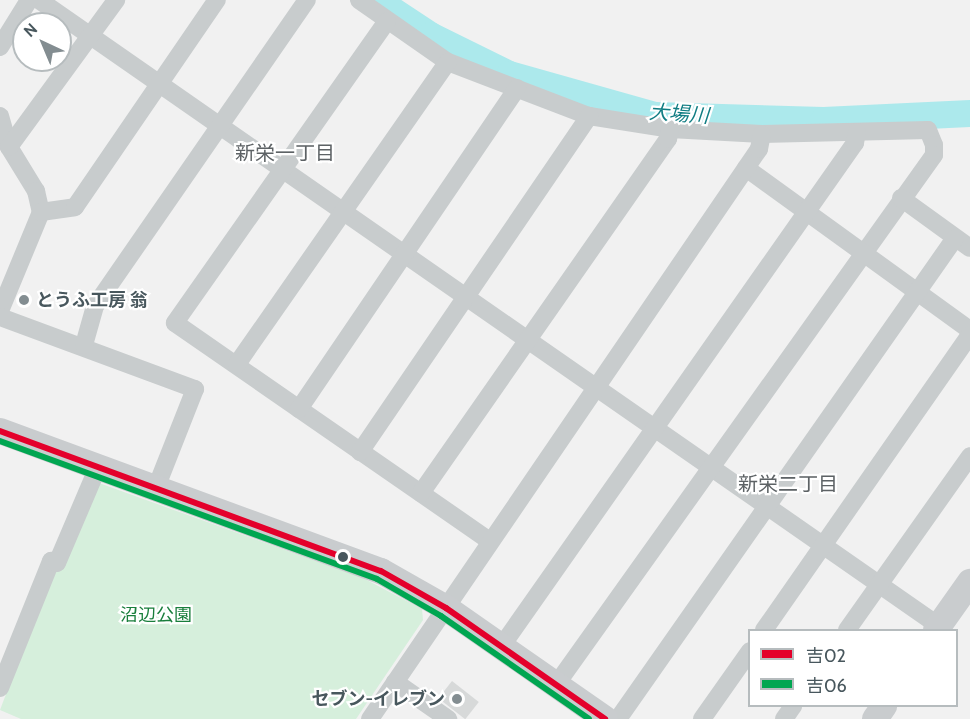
<!DOCTYPE html>
<html>
<head>
<meta charset="utf-8">
<style>
	body { margin:0 }
	#map { position:relative; width:970px; height:719px; overflow:hidden; background:#f1f1f1; font-family:Cabin,"Noto Sans JP",sans-serif }
	div>[style] { position:absolute }
	[style*='--x'] { left:calc(var(--x)*1px); top:calc(var(--y)*1px); width:calc(var(--w)*1px); rotate:calc(var(--a)*1deg) }
	.green>* { inset:0; background:#d6efdc }
	.river>* { height:27px; margin:-13.5px; padding:0 13.5px; transform-origin:13.5px; border-radius:13.5px; background:#ace9ec }
	.building>* { inset:0; background:#d7d9d9; transform-origin:0 0 }
	.street>* { height:18px; margin:-9px; padding:0 9px; transform-origin:9px; border-radius:9px; background:#c8cccd }
	.secondary>* { height:26px; margin:-13px; padding:0 13px; transform-origin:13px; border-radius:13px; background:#c9ccce }
	.bus-1>* { height:6px; margin:-3px; padding:0 3px; transform-origin:3px; border-radius:3px; background:#e4002b }
	.bus-2>* { height:6px; margin:-3px; padding:0 3px; transform-origin:3px; border-radius:3px; background:#00a651 }
	.dots>* { width:16px; height:16px; translate:-50% -50%; box-sizing:border-box; border:3px solid #fff; border-radius:50% }
	span { translate:-50% -50%; white-space:nowrap; text-align:center; line-height:1.15; -webkit-text-stroke:4.5px #fff; paint-order:stroke }
	.poi-label { font-size:18px; color:#48575d; font-weight:700 }
	.left { translate:0 -50%; text-align:left }
	.right { translate:-100% -50%; text-align:right }
	.park-label { font-size:18px; color:#197e3c }
	.water-label { font-size:20px; color:#107d83; font-style:italic }
	.neighbourhood-label { font-size:20px; color:#5d6265 }
	.legend { position:absolute; left:748px; top:629px; width:210px; height:78px; box-sizing:border-box; background:#fff; border:2px solid #b6bcbe; margin:0; padding:8px 10px; list-style:none; font-size:18px; color:#48575d }
	.legend li { display:flex; align-items:center; gap:12px; height:30px }
	.legend b { width:30px; border:2px solid #b6bcbe }
	.north { position:absolute; left:12px; top:12px; width:60px; height:60px; box-sizing:border-box; background:#fff; border:2px solid #b6bcbe; border-radius:50%; rotate:316deg; font-size:16px; font-weight:700; line-height:24px; text-align:center; color:#48575d }
	.north::after { content:''; display:block; margin:auto; width:21px; height:27px; background:#838d91; clip-path:polygon(50% 0,100% 100%,50% 72%,0 100%) }
</style>
</head>
<body>
<div id="map">
	<div class="green">
		<i style="clip-path:polygon(99px 483px,363px 578px,422px 609px,423px 620px,356px 719px,21px 719px,0 710px,54px 567px)"></i>
	</div>
	<div class="river">
		<i style="--x:377;--y:0;--w:64;--a:33.4"></i>
		<i style="--x:430;--y:35;--w:88;--a:26.3"></i>
		<i style="--x:509;--y:74;--w:151;--a:15.8"></i>
		<i style="--x:654;--y:115;--w:169;--a:1.7"></i>
		<i style="--x:823;--y:120;--w:147;--a:-2.7"></i>
	</div>
	<div class="building">
		<i style="left:452px;top:681px;width:34px;height:22px;rotate:38deg"></i>
	</div>
	<div class="street">
		<i style="--x:39;--y:0;--w:1096;--a:34.82"></i>
		<i style="--x:359;--y:0;--w:108;--a:34.9"></i>
		<i style="--x:448;--y:62;--w:151;--a:21"></i>
		<i style="--x:589;--y:116;--w:82;--a:9.1"></i>
		<i style="--x:670;--y:129;--w:92;--a:3.1"></i>
		<i style="--x:762;--y:134;--w:166;--a:-1.4"></i>
		<i style="--x:928;--y:130;--w:16;--a:68"></i>
		<i style="--x:934;--y:145;--w:10;--a:90"></i>
		<i style="--x:934;--y:155;--w:651;--a:125.5"></i>
		<i style="--x:387;--y:21;--w:369;--a:125.1"></i>
		<i style="--x:175;--y:323;--w:383;--a:34.7"></i>
		<i style="--x:0;--y:47;--w:55;--a:-58.3"></i>
		<i style="--x:0;--y:116;--w:32;--a:74"></i>
		<i style="--x:9;--y:147;--w:52;--a:58.5"></i>
		<i style="--x:36;--y:191;--w:22;--a:77"></i>
		<i style="--x:41;--y:212;--w:107;--a:112.5"></i>
		<i style="--x:9;--y:147;--w:182;--a:-53.9"></i>
		<i style="--x:746;--y:168;--w:276;--a:35.9"></i>
		<i style="--x:901;--y:198;--w:85;--a:35.9"></i>
		<i style="--x:41;--y:212;--w:34;--a:-8"></i>
		<i style="--x:75;--y:207;--w:251;--a:-55.6"></i>
		<i style="--x:0;--y:317;--w:208;--a:20.3"></i>
		<i style="--x:195;--y:389;--w:106;--a:111.5"></i>
		<i style="--x:84;--y:345;--w:41;--a:-74.2"></i>
		<i style="--x:95;--y:306;--w:372;--a:-55.3"></i>
		<i style="--x:237;--y:364;--w:368;--a:-55.1"></i>
		<i style="--x:299;--y:409;--w:388;--a:-55.8"></i>
		<i style="--x:360;--y:452;--w:407;--a:-55.7"></i>
		<i style="--x:421;--y:493;--w:432;--a:-55.1"></i>
		<i style="--x:668;--y:139;--w:10;--a:-79"></i>
		<i style="--x:764;--y:630;--w:360;--a:-55.1"></i>
		<i style="--x:847;--y:630;--w:213;--a:-54.7"></i>
		<i style="--x:501;--y:647;--w:616;--a:-54.92"></i>
		<i style="--x:855;--y:143;--w:11;--a:-80"></i>
		<i style="--x:395;--y:682;--w:65;--a:34.9"></i>
		<i style="--x:0;--y:688;--w:137;--a:-68.1"></i>
		<i style="--x:51;--y:561;--w:6;--a:18"></i>
		<i style="--x:57;--y:563;--w:104;--a:-66.9"></i>
		<i style="--x:370;--y:719;--w:690;--a:-55.69"></i>
		<i style="--x:759;--y:149;--w:15;--a:-79"></i>
		<i style="--x:618;--y:719;--w:587;--a:-54.98"></i>
		<i style="--x:702;--y:719;--w:83;--a:-54.8"></i>
		<i style="--x:784;--y:719;--w:16;--a:-55"></i>
	</div>
	<div class="secondary">
		<i style="--x:0;--y:431;--w:406;--a:20.2"></i>
		<i style="--x:381;--y:571;--w:75;--a:29.6"></i>
		<i style="--x:446;--y:608;--w:194;--a:34.9"></i>
		<i style="--x:936;--y:630;--w:59;--a:-54.7"></i>
		<i style="--x:875;--y:719;--w:16;--a:-55"></i>
	</div>
	<div class="bus-1">
		<i style="--x:0;--y:431;--w:406;--a:20.2"></i>
		<i style="--x:381;--y:571;--w:75;--a:29.6"></i>
		<i style="--x:446;--y:608;--w:194;--a:34.9"></i>
	</div>
	<div class="bus-2">
		<i style="--x:0;--y:441;--w:401;--a:20.1"></i>
		<i style="--x:377;--y:579;--w:74;--a:30"></i>
		<i style="--x:441;--y:616;--w:180;--a:34.8"></i>
	</div>
	<div class="dots">
		<i style="left:24px;top:300px;background:#838d91"></i>
		<i style="left:343px;top:557px;background:#48575d"></i>
		<i style="left:457px;top:699px;background:#838d91"></i>
	</div>
	<div class="poi-label">
		<span class="left" style="left:36px;top:300px">とうふ工房 翁</span>
		<span class="right" style="left:445px;top:699px">セブン-イレブン</span>
	</div>
	<div class="park-label">
		<span style="left:156px;top:615px">沼辺公園</span>
	</div>
	<div class="water-label">
		<span style="left:679px;top:114px;rotate:4deg">大場川</span>
	</div>
	<div class="neighbourhood-label">
		<span style="left:285px;top:153px">新栄一丁目</span>
		<span style="left:788px;top:484px">新栄二丁目</span>
	</div>
	<ul class="legend">
	<li><b style="height:8px;background:#e4002b"></b>吉02</li>
	<li><b style="height:8px;background:#00a651"></b>吉06</li>
	</ul>
	<div class="north">N</div>
</div>
</body>
</html>
